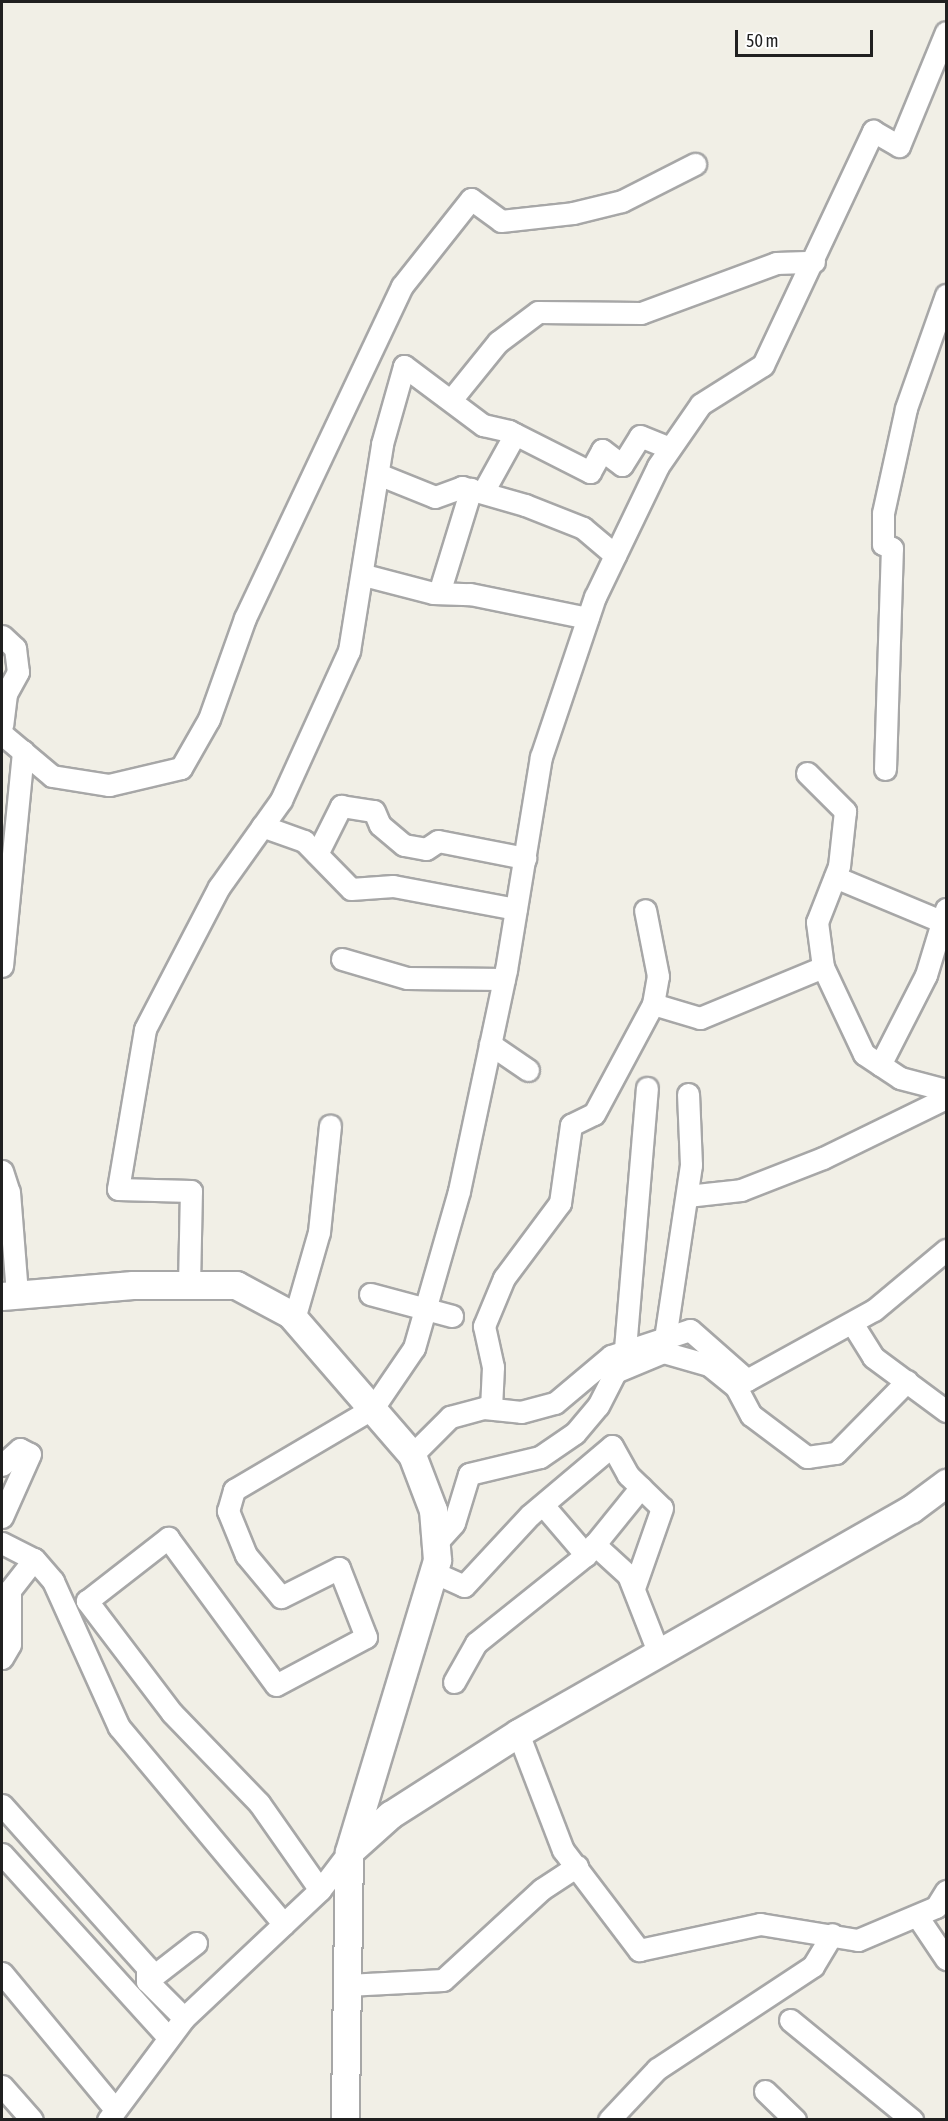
<!DOCTYPE html>
<html>
<head>
<meta charset="utf-8">
<style>
	body { margin:0 }
	#map { position:relative; width:948px; height:2121px; overflow:hidden; background:#f1efe6; font-family:"Asap Condensed",sans-serif }
	div>[style] { position:absolute }
	[style*='--x'] { left:calc(var(--x)*1px); top:calc(var(--y)*1px); width:calc(var(--w)*1px); rotate:calc(var(--a)*1deg) }
	.roads { filter:drop-shadow(2px 0 #a7a7a7) drop-shadow(-2px 0 #a7a7a7) drop-shadow(0 2px #a7a7a7) drop-shadow(0 -2px #a7a7a7) }
	.minor>* { height:21px; margin:-10.5px; padding:0 10.5px; transform-origin:10.5px; border-radius:10.5px; background:#fff }
	.tertiary>* { height:27px; margin:-13.5px; padding:0 13.5px; transform-origin:13.5px; border-radius:13.5px; background:#fff }
	span { translate:-50% -50%; white-space:nowrap; text-align:center; line-height:1.15; -webkit-text-stroke:6px #fff; paint-order:stroke }
	.frame { position:absolute; inset:0; border:3px solid #202020; pointer-events:none }
	.scale { position:absolute; left:735px; top:30px; width:138px; height:27px; box-sizing:border-box; border:3px solid #202020; border-top:0; padding-left:8px; font-size:18px; line-height:21px; white-space:nowrap; color:#202020; -webkit-text-stroke:4px #fff; paint-order:stroke }
</style>
</head>
<body>
<div id="map">
	<div class="roads">
		<div class="minor">
			<i style="--x:451;--y:400;--w:75;--a:-51"></i>
			<i style="--x:498;--y:342;--w:50;--a:-36.9"></i>
			<i style="--x:538;--y:312;--w:103;--a:0.6"></i>
			<i style="--x:641;--y:313;--w:144;--a:-20.3"></i>
			<i style="--x:776;--y:263;--w:38;--a:-2"></i>
			<i style="--x:378;--y:474;--w:61;--a:22"></i>
			<i style="--x:435;--y:497;--w:29;--a:-20"></i>
			<i style="--x:462;--y:487;--w:66;--a:15.9"></i>
			<i style="--x:525;--y:505;--w:62;--a:21.6"></i>
			<i style="--x:583;--y:528;--w:42;--a:40.2"></i>
			<i style="--x:483;--y:492;--w:66;--a:-61.1"></i>
			<i style="--x:364;--y:575;--w:71;--a:14.6"></i>
			<i style="--x:433;--y:593;--w:37;--a:2"></i>
			<i style="--x:470;--y:594;--w:120;--a:11.5"></i>
			<i style="--x:439;--y:593;--w:109;--a:-72.9"></i>
			<i style="--x:2;--y:636;--w:18;--a:43"></i>
			<i style="--x:15;--y:648;--w:24;--a:83"></i>
			<i style="--x:18;--y:672;--w:25;--a:119"></i>
			<i style="--x:6;--y:694;--w:31;--a:97"></i>
			<i style="--x:2;--y:734;--w:65;--a:40"></i>
			<i style="--x:52;--y:776;--w:58;--a:9"></i>
			<i style="--x:109;--y:785;--w:74;--a:-13.3"></i>
			<i style="--x:181;--y:768;--w:56;--a:-60.3"></i>
			<i style="--x:209;--y:719;--w:107;--a:-70.4"></i>
			<i style="--x:245;--y:618;--w:367;--a:-64.7"></i>
			<i style="--x:402;--y:286;--w:111;--a:-51.6"></i>
			<i style="--x:471;--y:199;--w:37;--a:36"></i>
			<i style="--x:501;--y:221;--w:72;--a:-6.3"></i>
			<i style="--x:573;--y:213;--w:50;--a:-13.8"></i>
			<i style="--x:622;--y:201;--w:82;--a:-26.9"></i>
			<i style="--x:885;--y:769;--w:221;--a:-88.2"></i>
			<i style="--x:892;--y:548;--w:10;--a:-156"></i>
			<i style="--x:883;--y:544;--w:31;--a:-90"></i>
			<i style="--x:883;--y:513;--w:107;--a:-77.6"></i>
			<i style="--x:906;--y:408;--w:120;--a:-70.5"></i>
			<i style="--x:807;--y:773;--w:54;--a:45"></i>
			<i style="--x:845;--y:811;--w:55;--a:96.2"></i>
			<i style="--x:839;--y:866;--w:60;--a:111.4"></i>
			<i style="--x:817;--y:922;--w:45;--a:82.4"></i>
			<i style="--x:823;--y:967;--w:96;--a:64.8"></i>
			<i style="--x:864;--y:1054;--w:43;--a:33.7"></i>
			<i style="--x:900;--y:1078;--w:48;--a:14.6"></i>
			<i style="--x:262;--y:826;--w:45;--a:19.7"></i>
			<i style="--x:304;--y:841;--w:67;--a:45.6"></i>
			<i style="--x:351;--y:889;--w:42;--a:-4.1"></i>
			<i style="--x:393;--y:886;--w:125;--a:10.6"></i>
			<i style="--x:317;--y:854;--w:54;--a:-63.4"></i>
			<i style="--x:341;--y:806;--w:33;--a:9"></i>
			<i style="--x:374;--y:811;--w:15;--a:67"></i>
			<i style="--x:380;--y:825;--w:31;--a:40"></i>
			<i style="--x:404;--y:845;--w:22;--a:10"></i>
			<i style="--x:426;--y:849;--w:14;--a:-34"></i>
			<i style="--x:438;--y:841;--w:89;--a:11.1"></i>
			<i style="--x:835;--y:877;--w:117;--a:22.6"></i>
			<i style="--x:342;--y:959;--w:68;--a:16.3"></i>
			<i style="--x:407;--y:978;--w:97;--a:0.6"></i>
			<i style="--x:2;--y:966;--w:216;--a:-84.4"></i>
			<i style="--x:653;--y:1004;--w:49;--a:16.6"></i>
			<i style="--x:700;--y:1018;--w:133;--a:-22.5"></i>
			<i style="--x:490;--y:1044;--w:46;--a:34.4"></i>
			<i style="--x:880;--y:1065;--w:101;--a:-62.9"></i>
			<i style="--x:926;--y:975;--w:69;--a:-73.1"></i>
			<i style="--x:2;--y:1171;--w:22;--a:72"></i>
			<i style="--x:9;--y:1192;--w:102;--a:85.5"></i>
			<i style="--x:687;--y:1196;--w:54;--a:-6.3"></i>
			<i style="--x:741;--y:1190;--w:88;--a:-21.3"></i>
			<i style="--x:823;--y:1158;--w:137;--a:-26"></i>
			<i style="--x:189;--y:1285;--w:94;--a:-88.8"></i>
			<i style="--x:191;--y:1191;--w:73;--a:-178.4"></i>
			<i style="--x:118;--y:1189;--w:162;--a:-80.4"></i>
			<i style="--x:145;--y:1029;--w:160;--a:-62.5"></i>
			<i style="--x:219;--y:887;--w:107;--a:-54.5"></i>
			<i style="--x:281;--y:800;--w:164;--a:-65.5"></i>
			<i style="--x:349;--y:651;--w:210;--a:-80.9"></i>
			<i style="--x:382;--y:444;--w:81;--a:-74.2"></i>
			<i style="--x:404;--y:366;--w:99;--a:36.8"></i>
			<i style="--x:483;--y:425;--w:27;--a:13"></i>
			<i style="--x:509;--y:431;--w:91;--a:26.8"></i>
			<i style="--x:590;--y:472;--w:25;--a:-61"></i>
			<i style="--x:602;--y:450;--w:25;--a:37"></i>
			<i style="--x:622;--y:465;--w:34;--a:-58"></i>
			<i style="--x:640;--y:436;--w:32;--a:22"></i>
			<i style="--x:370;--y:1294;--w:85;--a:15"></i>
			<i style="--x:294;--y:1319;--w:91;--a:-74"></i>
			<i style="--x:319;--y:1232;--w:107;--a:-84.1"></i>
			<i style="--x:852;--y:1323;--w:40;--a:58"></i>
			<i style="--x:873;--y:1357;--w:91;--a:36.5"></i>
			<i style="--x:625;--y:1349;--w:262;--a:-85.2"></i>
			<i style="--x:663;--y:1352;--w:48;--a:15.8"></i>
			<i style="--x:709;--y:1365;--w:35;--a:39"></i>
			<i style="--x:736;--y:1387;--w:32;--a:62"></i>
			<i style="--x:751;--y:1415;--w:70;--a:36.9"></i>
			<i style="--x:807;--y:1457;--w:29;--a:-8"></i>
			<i style="--x:836;--y:1453;--w:101;--a:-45.4"></i>
			<i style="--x:491;--y:1408;--w:41;--a:-87.2"></i>
			<i style="--x:493;--y:1367;--w:42;--a:-102.4"></i>
			<i style="--x:484;--y:1326;--w:52;--a:-67.4"></i>
			<i style="--x:504;--y:1278;--w:94;--a:-53.3"></i>
			<i style="--x:560;--y:1203;--w:79;--a:-82"></i>
			<i style="--x:571;--y:1125;--w:25;--a:-26"></i>
			<i style="--x:594;--y:1114;--w:125;--a:-61.8"></i>
			<i style="--x:653;--y:1004;--w:28;--a:-80"></i>
			<i style="--x:658;--y:976;--w:67;--a:-101.1"></i>
			<i style="--x:412;--y:1455;--w:54;--a:-45"></i>
			<i style="--x:450;--y:1417;--w:35;--a:-15"></i>
			<i style="--x:484;--y:1408;--w:37;--a:6"></i>
			<i style="--x:521;--y:1412;--w:35;--a:-15"></i>
			<i style="--x:555;--y:1403;--w:73;--a:-40"></i>
			<i style="--x:611;--y:1356;--w:83;--a:-18.2"></i>
			<i style="--x:690;--y:1330;--w:76;--a:41.3"></i>
			<i style="--x:747;--y:1380;--w:145;--a:-28.9"></i>
			<i style="--x:874;--y:1310;--w:94;--a:-39.8"></i>
			<i style="--x:2;--y:1465;--w:24;--a:-42"></i>
			<i style="--x:20;--y:1449;--w:11;--a:27"></i>
			<i style="--x:30;--y:1454;--w:69;--a:114"></i>
			<i style="--x:543;--y:1505;--w:66;--a:49.3"></i>
			<i style="--x:437;--y:1542;--w:25;--a:-48"></i>
			<i style="--x:454;--y:1523;--w:51;--a:-73"></i>
			<i style="--x:469;--y:1474;--w:73;--a:-13.5"></i>
			<i style="--x:540;--y:1457;--w:42;--a:-34.4"></i>
			<i style="--x:575;--y:1433;--w:35;--a:-50"></i>
			<i style="--x:598;--y:1406;--w:38;--a:-63"></i>
			<i style="--x:615;--y:1372;--w:52;--a:-22.6"></i>
			<i style="--x:663;--y:1352;--w:189;--a:-81.5"></i>
			<i style="--x:691;--y:1165;--w:71;--a:-92.4"></i>
			<i style="--x:2;--y:1543;--w:36;--a:27"></i>
			<i style="--x:34;--y:1559;--w:29;--a:49"></i>
			<i style="--x:53;--y:1581;--w:160;--a:65.7"></i>
			<i style="--x:119;--y:1727;--w:257;--a:50.1"></i>
			<i style="--x:594;--y:1544;--w:46;--a:42.4"></i>
			<i style="--x:628;--y:1575;--w:85;--a:68.6"></i>
			<i style="--x:433;--y:1572;--w:34;--a:24"></i>
			<i style="--x:464;--y:1586;--w:97;--a:-47.1"></i>
			<i style="--x:530;--y:1515;--w:107;--a:-40.1"></i>
			<i style="--x:612;--y:1446;--w:33;--a:61"></i>
			<i style="--x:628;--y:1475;--w:47;--a:44.1"></i>
			<i style="--x:662;--y:1508;--w:85;--a:109.3"></i>
			<i style="--x:2;--y:1658;--w:16;--a:-60"></i>
			<i style="--x:10;--y:1644;--w:54;--a:-90"></i>
			<i style="--x:10;--y:1590;--w:39;--a:-52"></i>
			<i style="--x:454;--y:1682;--w:45;--a:-60.6"></i>
			<i style="--x:476;--y:1643;--w:141;--a:-38.7"></i>
			<i style="--x:586;--y:1555;--w:87;--a:-51"></i>
			<i style="--x:518;--y:1733;--w:125;--a:69"></i>
			<i style="--x:563;--y:1850;--w:126;--a:52.8"></i>
			<i style="--x:639;--y:1950;--w:124;--a:-12.1"></i>
			<i style="--x:760;--y:1924;--w:99;--a:9.3"></i>
			<i style="--x:858;--y:1940;--w:85;--a:-22.9"></i>
			<i style="--x:936;--y:1907;--w:19;--a:-58"></i>
			<i style="--x:2;--y:1805;--w:217;--a:48.2"></i>
			<i style="--x:147;--y:1967;--w:14;--a:90"></i>
			<i style="--x:147;--y:1981;--w:52;--a:45"></i>
			<i style="--x:2;--y:1854;--w:248;--a:47.8"></i>
			<i style="--x:320;--y:1890;--w:106;--a:-125"></i>
			<i style="--x:259;--y:1803;--w:125;--a:-134"></i>
			<i style="--x:172;--y:1713;--w:141;--a:-127.2"></i>
			<i style="--x:87;--y:1601;--w:103;--a:-37.9"></i>
			<i style="--x:168;--y:1538;--w:182;--a:53.7"></i>
			<i style="--x:276;--y:1685;--w:102;--a:-28.1"></i>
			<i style="--x:366;--y:1637;--w:74;--a:-111.4"></i>
			<i style="--x:339;--y:1568;--w:65;--a:153.4"></i>
			<i style="--x:281;--y:1597;--w:55;--a:-129.8"></i>
			<i style="--x:246;--y:1555;--w:48;--a:-112.2"></i>
			<i style="--x:228;--y:1511;--w:22;--a:-74"></i>
			<i style="--x:234;--y:1490;--w:161;--a:-30.5"></i>
			<i style="--x:373;--y:1408;--w:73;--a:-55.7"></i>
			<i style="--x:414;--y:1348;--w:163;--a:-74"></i>
			<i style="--x:459;--y:1191;--w:226;--a:-78"></i>
			<i style="--x:506;--y:970;--w:216;--a:-80.7"></i>
			<i style="--x:541;--y:757;--w:169;--a:-71.4"></i>
			<i style="--x:595;--y:597;--w:145;--a:-64.3"></i>
			<i style="--x:658;--y:466;--w:75;--a:-55.3"></i>
			<i style="--x:701;--y:404;--w:73;--a:-32.2"></i>
			<i style="--x:763;--y:365;--w:259;--a:-64.8"></i>
			<i style="--x:873;--y:131;--w:30;--a:30"></i>
			<i style="--x:899;--y:146;--w:123;--a:-67.6"></i>
			<i style="--x:917;--y:1916;--w:52;--a:56"></i>
			<i style="--x:2;--y:1973;--w:175;--a:50.3"></i>
			<i style="--x:147;--y:1981;--w:62;--a:-37.8"></i>
			<i style="--x:347;--y:1985;--w:96;--a:-3"></i>
			<i style="--x:443;--y:1980;--w:134;--a:-42.6"></i>
			<i style="--x:542;--y:1889;--w:42;--a:-33.3"></i>
			<i style="--x:790;--y:2020;--w:158;--a:39.3"></i>
			<i style="--x:2;--y:2086;--w:45;--a:48.6"></i>
			<i style="--x:765;--y:2091;--w:42;--a:44"></i>
			<i style="--x:108;--y:2120;--w:127;--a:-53.3"></i>
			<i style="--x:184;--y:2018;--w:187;--a:-43.3"></i>
			<i style="--x:320;--y:1890;--w:48;--a:-52.7"></i>
			<i style="--x:609;--y:2120;--w:70;--a:-46.7"></i>
			<i style="--x:657;--y:2069;--w:187;--a:-33.4"></i>
			<i style="--x:813;--y:1966;--w:37;--a:-59"></i>
		</div>
		<div class="tertiary">
			<i style="--x:2;--y:1296;--w:131;--a:-4.8"></i>
			<i style="--x:133;--y:1285;--w:103;--a:0"></i>
			<i style="--x:236;--y:1285;--w:61;--a:28.2"></i>
			<i style="--x:290;--y:1314;--w:186;--a:49.1"></i>
			<i style="--x:412;--y:1455;--w:59;--a:69.1"></i>
			<i style="--x:433;--y:1510;--w:50;--a:85.4"></i>
			<i style="--x:437;--y:1560;--w:305;--a:106.8"></i>
			<i style="--x:349;--y:1852;--w:268;--a:90.9"></i>
			<i style="--x:350;--y:1851;--w:54;--a:-42"></i>
			<i style="--x:390;--y:1815;--w:152;--a:-32.6"></i>
			<i style="--x:518;--y:1733;--w:452;--a:-29.7"></i>
			<i style="--x:911;--y:1509;--w:44;--a:-36.6"></i>
		</div>
	</div>
	<div class="frame"></div>
	<div class="scale">50 m</div>
</div>
</body>
</html>
